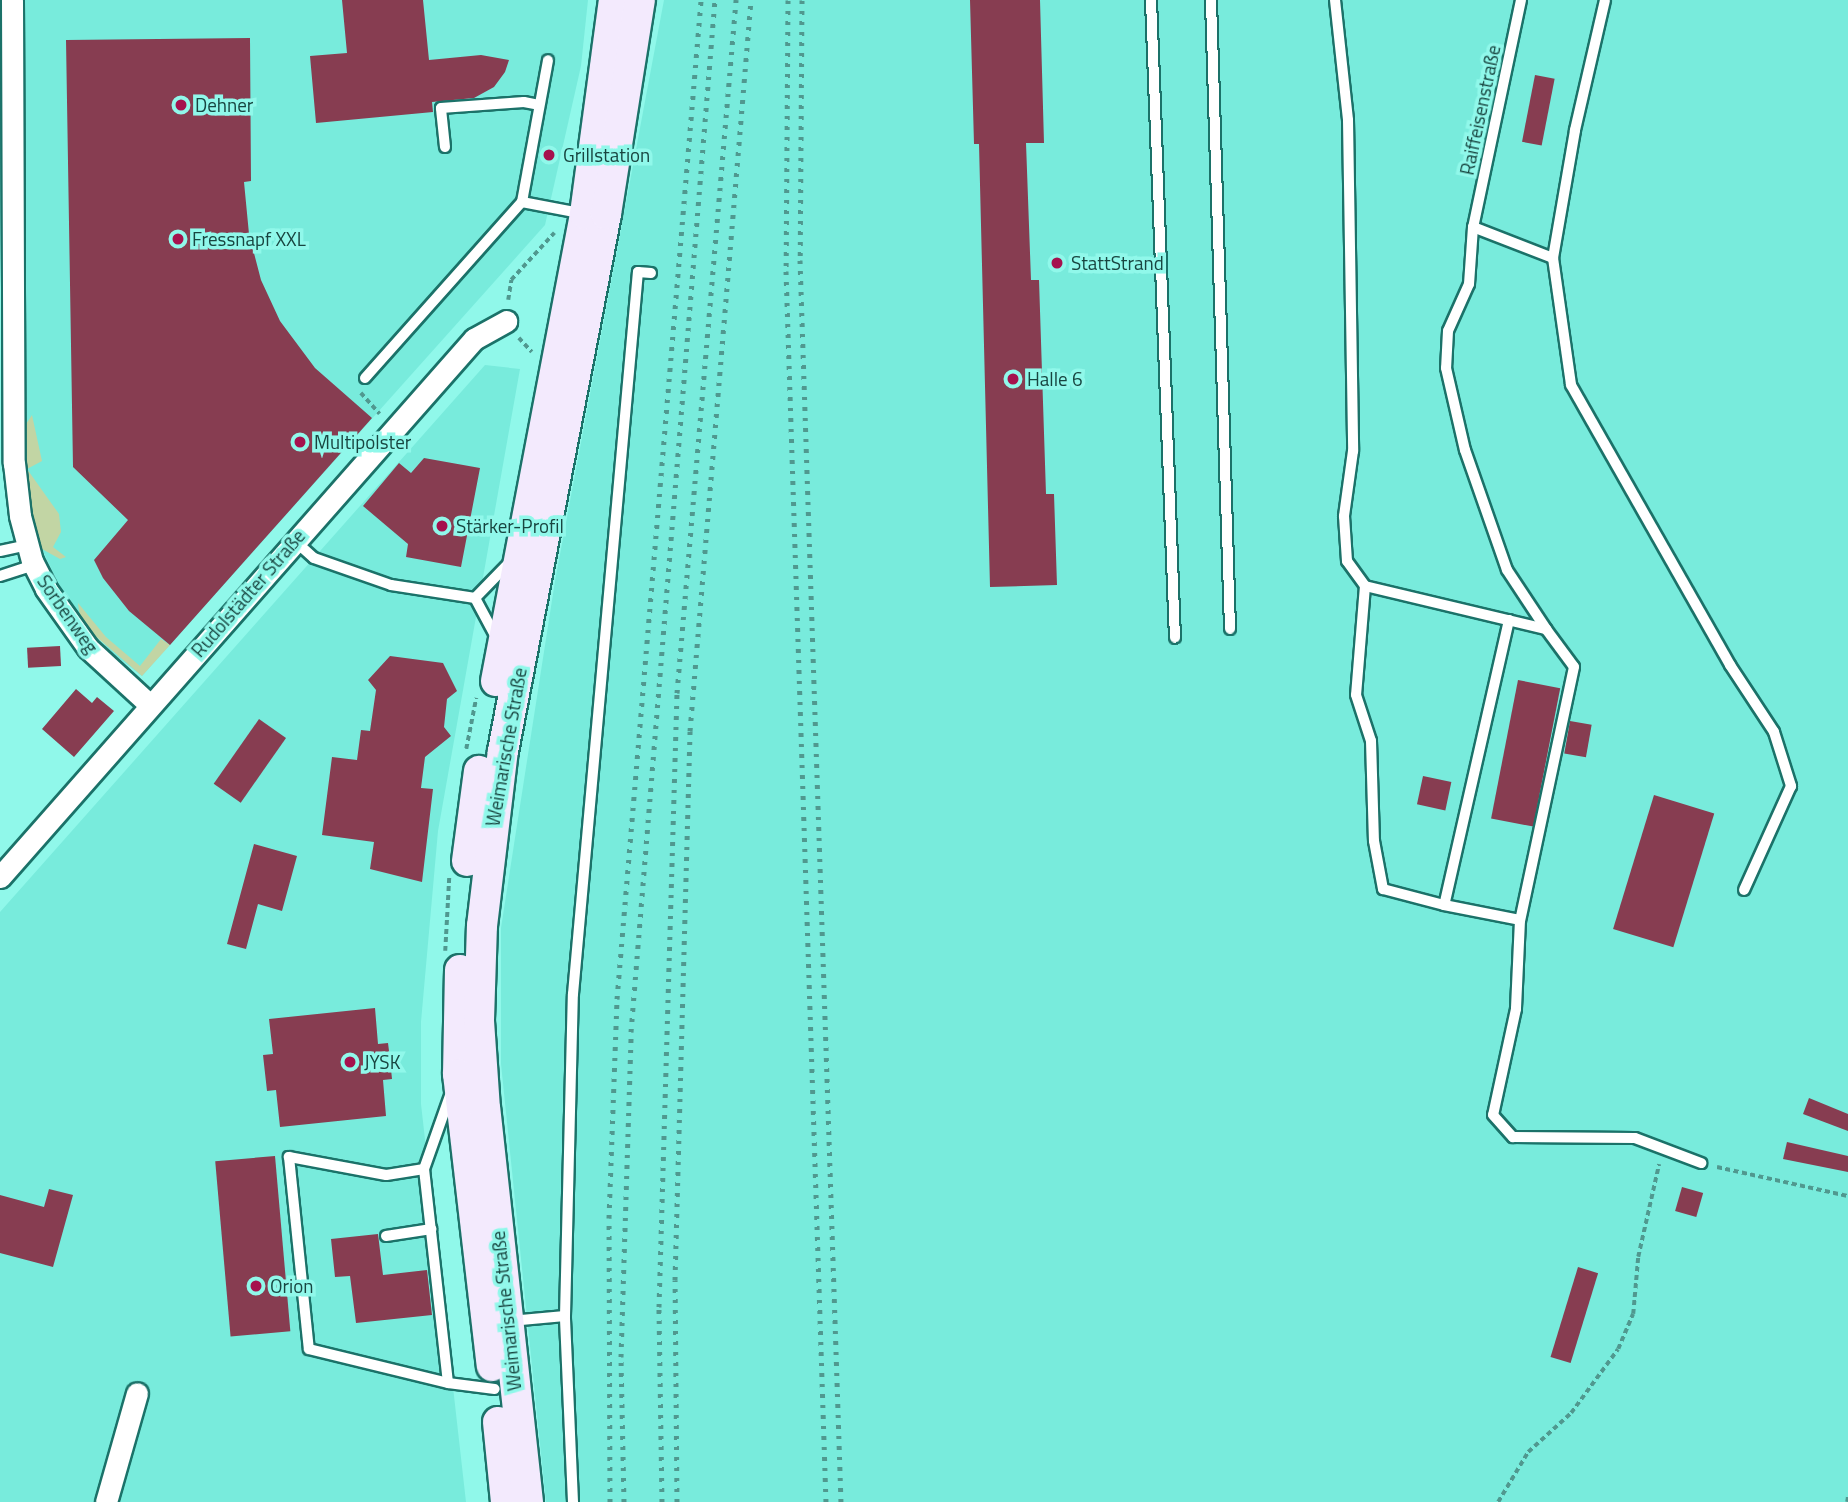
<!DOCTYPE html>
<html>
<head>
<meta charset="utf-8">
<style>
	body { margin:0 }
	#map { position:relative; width:1848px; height:1502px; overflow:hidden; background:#90f8ea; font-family:"Titillium Web",sans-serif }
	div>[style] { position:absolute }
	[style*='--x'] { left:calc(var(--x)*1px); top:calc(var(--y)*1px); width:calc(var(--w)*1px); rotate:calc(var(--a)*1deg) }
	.built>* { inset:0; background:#78ebdc }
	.green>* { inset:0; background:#c2d5a4 }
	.building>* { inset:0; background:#873d51; transform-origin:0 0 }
	.path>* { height:3.5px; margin-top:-1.75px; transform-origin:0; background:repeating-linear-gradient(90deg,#50988f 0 5px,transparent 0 8.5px) }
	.roads { filter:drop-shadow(2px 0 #1b7269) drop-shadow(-2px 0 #1b7269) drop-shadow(0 2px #1b7269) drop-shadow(0 -2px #1b7269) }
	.lane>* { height:10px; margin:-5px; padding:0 5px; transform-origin:5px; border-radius:5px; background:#fff }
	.street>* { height:21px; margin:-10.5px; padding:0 10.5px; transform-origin:10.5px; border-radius:10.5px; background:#fff }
	.secondary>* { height:30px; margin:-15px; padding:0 15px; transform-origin:15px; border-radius:15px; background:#f3eafd }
	.rail>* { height:5px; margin-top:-2.5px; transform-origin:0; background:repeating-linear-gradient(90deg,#50988f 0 3.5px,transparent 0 10.5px) }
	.dots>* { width:19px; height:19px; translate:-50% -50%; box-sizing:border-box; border:4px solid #90f8ea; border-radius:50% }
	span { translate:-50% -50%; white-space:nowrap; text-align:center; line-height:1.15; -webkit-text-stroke:7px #90f8ea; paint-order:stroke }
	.poi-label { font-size:19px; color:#184540 }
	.left { translate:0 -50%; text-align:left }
	.street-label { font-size:19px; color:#184540 }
</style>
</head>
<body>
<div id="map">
	<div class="built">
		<i style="clip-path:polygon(22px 0,588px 0,581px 66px,545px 225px,142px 676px,111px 652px,66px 600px,42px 549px,32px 514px,26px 452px)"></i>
		<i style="clip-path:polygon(664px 0,1848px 0,1848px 1502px,546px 1502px,501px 1064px,501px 928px,555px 581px)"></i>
		<i style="clip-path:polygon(485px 365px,520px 369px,438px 831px,421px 1022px,421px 1104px,466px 1502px,0 1502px,0 912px)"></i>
	</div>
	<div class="green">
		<i style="clip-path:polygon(32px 415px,42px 461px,27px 469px,59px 514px,61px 532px,53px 547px,66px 557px,60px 559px,42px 549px,32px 514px,27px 478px,26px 452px,26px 424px)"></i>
		<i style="clip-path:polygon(78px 603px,106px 637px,140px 666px,161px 639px,170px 645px,142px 676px,93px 634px,80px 618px)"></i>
	</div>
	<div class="building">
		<i style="clip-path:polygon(342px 0,423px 0,429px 60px,481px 55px,509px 60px,505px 72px,494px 87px,474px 98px,432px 102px,433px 112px,316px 123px,310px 56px,347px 53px)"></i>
		<i style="clip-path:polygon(970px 0,1040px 0,1044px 143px,1026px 143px,1031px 280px,1039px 280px,1046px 494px,1054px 494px,1057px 585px,990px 587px,979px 144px,974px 144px)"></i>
		<i style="clip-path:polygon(250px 38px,251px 181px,244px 182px,249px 234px,261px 280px,280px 321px,315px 368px,372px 418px,170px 645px,129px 611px,103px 578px,94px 560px,128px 520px,73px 467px,66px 40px)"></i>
		<i style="left:1535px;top:75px;width:20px;height:68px;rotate:11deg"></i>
		<i style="clip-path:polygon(424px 458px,480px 468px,461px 567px,406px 557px,408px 544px,363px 506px,399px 463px,411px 473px)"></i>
		<i style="left:60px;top:646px;width:20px;height:33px;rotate:87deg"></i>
		<i style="clip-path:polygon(390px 656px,443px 663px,457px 691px,447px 699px,444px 727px,451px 736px,425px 757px,421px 788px,433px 789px,422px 882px,370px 869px,374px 842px,322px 835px,332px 757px,357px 760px,361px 730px,370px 731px,376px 690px,368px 680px)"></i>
		<i style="left:1518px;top:680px;width:43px;height:141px;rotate:11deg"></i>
		<i style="clip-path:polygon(76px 689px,92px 703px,97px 697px,114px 711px,74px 757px,42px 729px)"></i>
		<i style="left:259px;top:719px;width:33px;height:79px;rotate:35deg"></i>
		<i style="left:1570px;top:721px;width:22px;height:33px;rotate:10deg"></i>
		<i style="left:1423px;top:776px;width:29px;height:29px;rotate:12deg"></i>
		<i style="left:1654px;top:795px;width:63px;height:140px;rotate:17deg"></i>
		<i style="clip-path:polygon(254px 844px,297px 856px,282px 911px,258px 904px,246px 949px,227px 944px)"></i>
		<i style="clip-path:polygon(375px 1008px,378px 1044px,388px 1043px,390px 1059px,392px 1079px,383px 1080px,386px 1116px,280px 1127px,276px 1090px,267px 1091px,263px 1055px,273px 1054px,269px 1019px)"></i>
		<i style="clip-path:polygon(1809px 1098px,1848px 1114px,1848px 1131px,1803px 1114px)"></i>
		<i style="clip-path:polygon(1787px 1142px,1848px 1156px,1848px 1172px,1783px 1159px)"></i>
		<i style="left:275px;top:1156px;width:176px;height:60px;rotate:85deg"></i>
		<i style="left:1682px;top:1187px;width:22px;height:25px;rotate:16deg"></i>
		<i style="clip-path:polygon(49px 1189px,73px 1195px,53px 1267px,0 1253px,0 1195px,44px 1207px)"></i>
		<i style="clip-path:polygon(378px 1234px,383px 1275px,427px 1270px,432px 1315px,356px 1323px,350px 1276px,335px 1277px,331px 1239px)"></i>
		<i style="left:1578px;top:1267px;width:21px;height:94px;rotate:17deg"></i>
	</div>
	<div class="path">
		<i style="--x:508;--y:300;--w:20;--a:-81"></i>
		<i style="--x:511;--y:280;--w:64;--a:-47.5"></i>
		<i style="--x:519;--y:338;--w:19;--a:47"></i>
		<i style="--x:361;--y:393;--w:28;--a:48"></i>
		<i style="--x:466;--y:749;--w:52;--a:-78.9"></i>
		<i style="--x:445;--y:951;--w:73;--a:-86.9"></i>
		<i style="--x:1717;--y:1167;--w:134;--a:12.5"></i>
		<i style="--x:1498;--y:1502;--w:58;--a:-59"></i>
		<i style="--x:1528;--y:1452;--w:58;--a:-42.2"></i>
		<i style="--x:1571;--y:1413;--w:79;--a:-53.7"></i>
		<i style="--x:1618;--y:1349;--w:38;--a:-67"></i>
		<i style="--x:1633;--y:1314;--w:57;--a:-85"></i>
		<i style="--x:1638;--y:1257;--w:95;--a:-77.3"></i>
		<i style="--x:1847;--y:1502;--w:7;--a:-82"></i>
	</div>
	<div class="roads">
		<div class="lane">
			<i style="--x:1151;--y:0;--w:638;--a:87.85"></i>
			<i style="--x:1211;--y:0;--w:629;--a:88.27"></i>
			<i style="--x:1335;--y:0;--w:121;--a:83.8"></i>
			<i style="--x:1348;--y:120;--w:331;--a:89.1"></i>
			<i style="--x:1353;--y:451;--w:66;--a:97.9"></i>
			<i style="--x:1344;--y:516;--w:45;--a:86.2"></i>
			<i style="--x:1347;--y:561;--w:31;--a:54"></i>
			<i style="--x:1365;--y:586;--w:186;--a:13.4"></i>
			<i style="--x:1546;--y:629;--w:47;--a:53.6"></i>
			<i style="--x:1574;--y:667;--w:259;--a:102"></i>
			<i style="--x:1520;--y:920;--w:89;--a:92.6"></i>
			<i style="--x:1516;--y:1009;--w:108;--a:102.2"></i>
			<i style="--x:1493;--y:1115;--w:30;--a:48"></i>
			<i style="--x:1513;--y:1137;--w:122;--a:0.5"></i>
			<i style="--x:1635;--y:1138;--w:71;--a:20.7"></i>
			<i style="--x:1521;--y:0;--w:232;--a:101.9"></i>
			<i style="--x:1473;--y:227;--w:57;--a:94"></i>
			<i style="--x:1469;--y:284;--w:51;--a:114.1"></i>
			<i style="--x:1448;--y:331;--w:37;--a:93"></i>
			<i style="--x:1446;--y:368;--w:84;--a:77"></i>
			<i style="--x:1465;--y:450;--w:127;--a:70.7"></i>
			<i style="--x:1507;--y:570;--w:71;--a:56.5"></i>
			<i style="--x:445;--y:147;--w:39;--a:-96"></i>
			<i style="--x:441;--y:108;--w:83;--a:-4.1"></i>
			<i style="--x:524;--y:102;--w:15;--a:11"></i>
			<i style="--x:522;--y:202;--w:64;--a:10.8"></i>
			<i style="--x:1473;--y:227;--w:86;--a:21.2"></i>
			<i style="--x:1553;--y:258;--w:130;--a:-80.2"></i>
			<i style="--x:1575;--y:130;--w:133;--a:-77"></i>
			<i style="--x:1553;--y:258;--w:128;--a:81.9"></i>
			<i style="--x:1571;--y:385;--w:322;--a:60.4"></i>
			<i style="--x:1730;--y:665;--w:80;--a:56.7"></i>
			<i style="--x:1774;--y:732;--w:57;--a:72.5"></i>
			<i style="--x:1791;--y:786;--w:114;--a:114.3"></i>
			<i style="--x:365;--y:378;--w:236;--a:-48.3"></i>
			<i style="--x:522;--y:202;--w:144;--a:-79.6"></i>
			<i style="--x:295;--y:541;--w:25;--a:42"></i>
			<i style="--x:314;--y:558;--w:82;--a:19.3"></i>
			<i style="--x:391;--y:585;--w:85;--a:8.8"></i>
			<i style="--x:475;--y:598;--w:47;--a:61.8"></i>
			<i style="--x:0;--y:551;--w:29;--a:-12"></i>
			<i style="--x:0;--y:576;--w:36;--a:-18"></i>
			<i style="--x:1365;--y:586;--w:109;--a:94.7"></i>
			<i style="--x:1356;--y:695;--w:48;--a:71.9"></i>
			<i style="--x:1371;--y:741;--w:100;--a:88.3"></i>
			<i style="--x:1374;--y:841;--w:49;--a:79.4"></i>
			<i style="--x:1383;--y:889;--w:63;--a:14.7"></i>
			<i style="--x:475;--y:598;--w:53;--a:-45.8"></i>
			<i style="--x:1509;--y:620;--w:292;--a:102.8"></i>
			<i style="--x:1444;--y:905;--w:77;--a:11.2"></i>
			<i style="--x:452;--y:1090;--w:84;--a:109.5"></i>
			<i style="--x:424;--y:1169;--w:215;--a:83.6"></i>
			<i style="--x:448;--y:1383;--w:47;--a:7.3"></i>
			<i style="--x:424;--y:1169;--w:38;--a:171"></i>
			<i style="--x:386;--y:1175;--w:99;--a:-169.5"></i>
			<i style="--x:289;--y:1157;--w:193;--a:84.1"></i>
			<i style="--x:309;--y:1349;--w:143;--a:13.7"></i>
			<i style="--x:386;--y:1236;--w:46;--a:-8.8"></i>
			<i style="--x:510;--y:1321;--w:55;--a:-5.2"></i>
			<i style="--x:573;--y:1502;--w:186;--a:-92.5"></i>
			<i style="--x:565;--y:1316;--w:322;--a:-88.6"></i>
			<i style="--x:573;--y:994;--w:725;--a:-84.86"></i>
			<i style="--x:638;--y:272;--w:13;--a:4"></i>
		</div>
		<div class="street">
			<i style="--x:12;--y:0;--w:463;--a:89.8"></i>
			<i style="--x:14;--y:463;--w:53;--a:83.5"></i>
			<i style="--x:20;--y:516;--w:47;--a:75.1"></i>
			<i style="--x:32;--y:561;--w:31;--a:63"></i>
			<i style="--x:46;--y:589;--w:72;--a:54.6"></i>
			<i style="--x:88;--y:648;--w:84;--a:42.6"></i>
			<i style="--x:0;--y:877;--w:717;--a:-48.62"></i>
			<i style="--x:474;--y:339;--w:37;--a:-29"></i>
			<i style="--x:106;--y:1502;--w:113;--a:-74.1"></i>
		</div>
		<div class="secondary">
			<i style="--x:496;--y:681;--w:475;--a:-79.2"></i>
			<i style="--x:585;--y:214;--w:216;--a:-82.3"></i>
			<i style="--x:467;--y:861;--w:91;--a:-82.4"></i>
			<i style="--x:460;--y:970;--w:104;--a:91.1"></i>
			<i style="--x:458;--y:1074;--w:294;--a:83.4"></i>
			<i style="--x:498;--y:1422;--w:80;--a:84.3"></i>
			<i style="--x:528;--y:1502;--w:395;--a:-96.2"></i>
			<i style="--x:485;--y:1109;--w:89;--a:-93.9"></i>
			<i style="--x:479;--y:1020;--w:94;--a:-88.2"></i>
			<i style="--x:482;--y:926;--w:176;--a:-83.2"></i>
			<i style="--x:503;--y:751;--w:547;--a:-79.14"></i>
			<i style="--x:606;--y:214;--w:217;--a:-81"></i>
		</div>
	</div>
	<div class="rail">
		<i style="--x:788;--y:0;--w:271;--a:90.4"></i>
		<i style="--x:786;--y:271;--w:1232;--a:88.14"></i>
		<i style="--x:802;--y:0;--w:260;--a:90.4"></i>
		<i style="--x:800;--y:260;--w:1243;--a:88.11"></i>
		<i style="--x:610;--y:1502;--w:284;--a:-90.2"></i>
		<i style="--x:609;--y:1218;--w:219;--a:-87.9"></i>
		<i style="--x:617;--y:999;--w:1003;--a:-85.19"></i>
		<i style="--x:624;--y:1502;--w:145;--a:-91.2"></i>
		<i style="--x:621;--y:1357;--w:325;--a:-88.2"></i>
		<i style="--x:631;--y:1032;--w:1035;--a:-85.35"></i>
		<i style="--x:662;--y:1502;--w:195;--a:-90.9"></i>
		<i style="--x:659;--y:1307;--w:614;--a:-88.32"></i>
		<i style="--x:677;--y:693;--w:696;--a:-85.13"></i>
		<i style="--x:677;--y:1502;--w:222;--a:-90.5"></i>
		<i style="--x:675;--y:1280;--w:549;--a:-88.43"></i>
		<i style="--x:690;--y:731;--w:734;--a:-85.23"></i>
	</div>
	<div class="dots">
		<i style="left:181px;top:105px;background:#a5124e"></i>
		<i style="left:549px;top:155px;background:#a5124e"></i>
		<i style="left:178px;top:239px;background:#a5124e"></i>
		<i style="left:1057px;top:263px;background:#a5124e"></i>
		<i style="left:1013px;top:379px;background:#a5124e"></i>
		<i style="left:300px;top:442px;background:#a5124e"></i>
		<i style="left:442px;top:526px;background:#a5124e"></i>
		<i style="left:350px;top:1062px;background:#a5124e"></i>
		<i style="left:256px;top:1286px;background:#a5124e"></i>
	</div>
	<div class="poi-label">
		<span class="left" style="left:195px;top:105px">Dehner</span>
		<span class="left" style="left:563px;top:155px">Grillstation</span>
		<span class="left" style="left:192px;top:239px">Fressnapf XXL</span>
		<span class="left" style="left:1071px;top:263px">StattStrand</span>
		<span class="left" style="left:1027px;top:379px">Halle 6</span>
		<span class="left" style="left:314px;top:442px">Multipolster</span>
		<span class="left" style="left:456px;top:526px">Stärker-Profil</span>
		<span class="left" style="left:364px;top:1062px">JYSK</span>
		<span class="left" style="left:270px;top:1286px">Orion</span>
	</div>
	<div class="street-label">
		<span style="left:1480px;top:110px;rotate:-78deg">Raiffeisenstraße</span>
		<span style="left:248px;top:593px;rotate:-49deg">Rudolstädter Straße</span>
		<span style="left:68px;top:614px;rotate:55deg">Sorbenweg</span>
		<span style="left:506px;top:747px;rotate:-80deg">Weimarische Straße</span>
		<span style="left:506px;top:1311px;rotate:-96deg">Weimarische Straße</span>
	</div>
</div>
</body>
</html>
